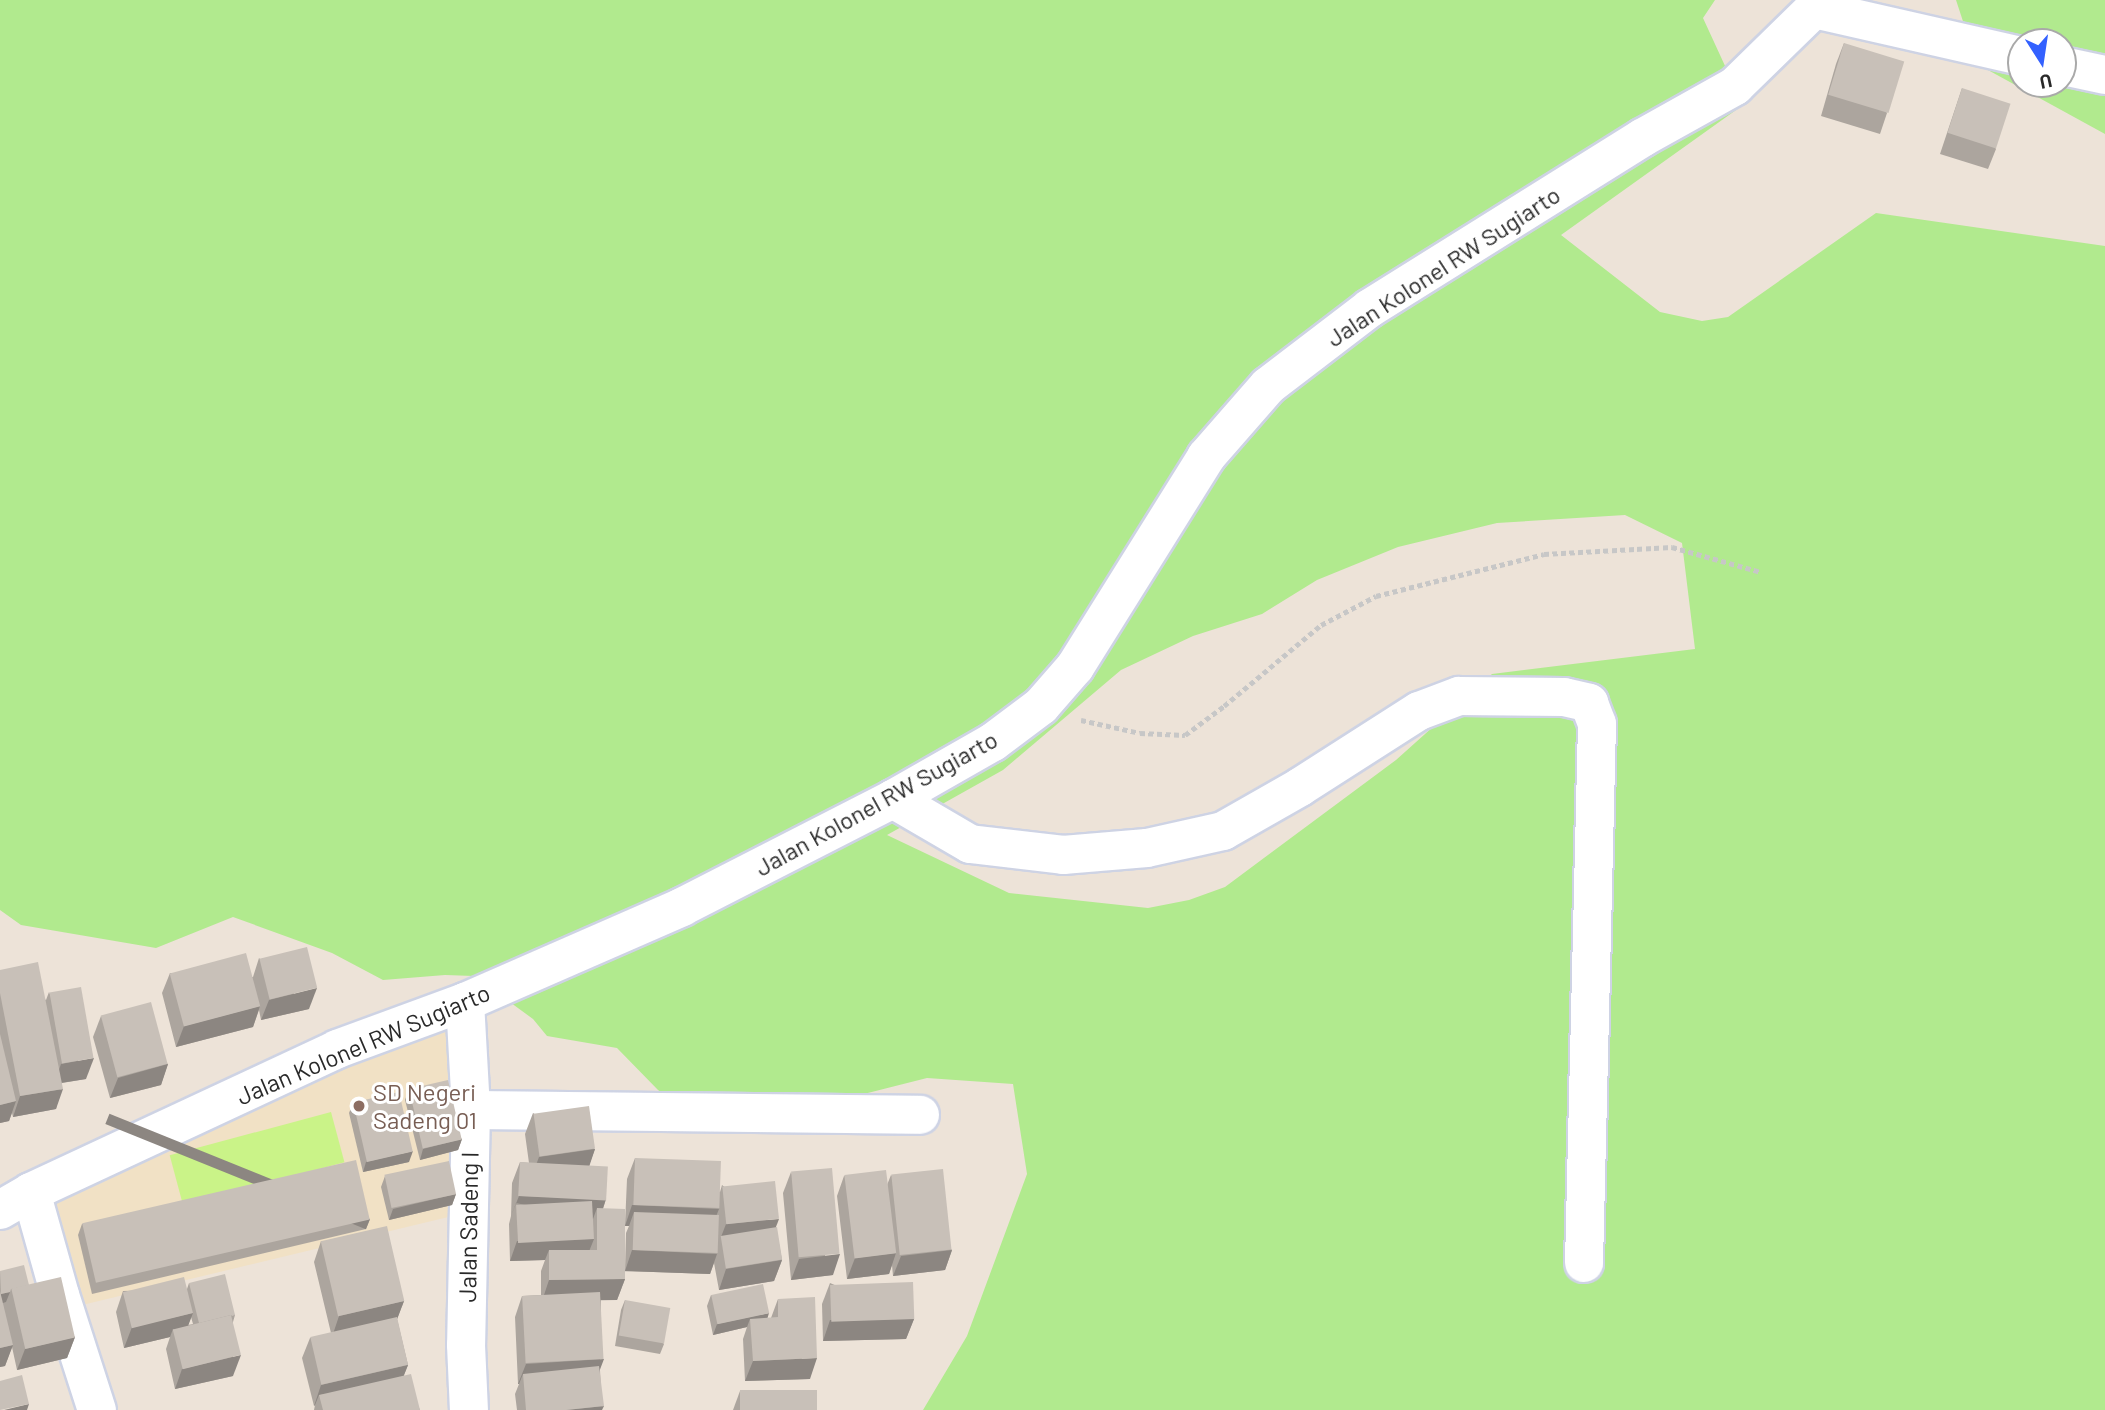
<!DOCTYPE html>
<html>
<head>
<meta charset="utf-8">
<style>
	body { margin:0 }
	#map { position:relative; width:2105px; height:1410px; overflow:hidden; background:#ede3d8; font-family:Barlow,sans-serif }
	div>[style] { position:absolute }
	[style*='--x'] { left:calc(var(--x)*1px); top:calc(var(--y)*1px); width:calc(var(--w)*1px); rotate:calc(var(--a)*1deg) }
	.education>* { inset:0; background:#f1e1c5 }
	.green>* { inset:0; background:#b1ea8e }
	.pitch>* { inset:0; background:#caf388; transform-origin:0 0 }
	.path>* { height:4.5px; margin-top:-2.25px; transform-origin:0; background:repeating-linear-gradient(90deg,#c7c7c7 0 5px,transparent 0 8.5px) }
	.roads { filter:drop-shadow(2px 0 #ced3e4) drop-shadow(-2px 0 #ced3e4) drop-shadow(0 2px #ced3e4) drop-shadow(0 -2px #ced3e4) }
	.street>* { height:38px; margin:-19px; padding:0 19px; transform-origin:19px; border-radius:19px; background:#fff }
	.secondary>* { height:38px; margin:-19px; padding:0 19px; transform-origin:19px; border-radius:19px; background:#fff }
	.wall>* { inset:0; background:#aca59e }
	.shaded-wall>* { inset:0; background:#8c8681; transform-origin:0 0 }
	.building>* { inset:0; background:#c8c0b8; transform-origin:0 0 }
	.dots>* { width:19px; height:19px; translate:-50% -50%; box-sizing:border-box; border:4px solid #fff; border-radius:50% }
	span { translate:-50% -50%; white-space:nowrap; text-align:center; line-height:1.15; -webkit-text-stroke:6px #fff; paint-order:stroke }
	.street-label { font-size:24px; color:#292929 }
	.education-label { font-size:24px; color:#785e54 }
	.left { translate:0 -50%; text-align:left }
	.north { position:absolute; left:2007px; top:28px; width:70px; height:70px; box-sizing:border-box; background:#fff; border:2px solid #a9a9a9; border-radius:50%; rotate:168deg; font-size:19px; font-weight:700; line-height:28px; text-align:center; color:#292929 }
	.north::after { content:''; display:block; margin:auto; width:24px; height:32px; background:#3361ff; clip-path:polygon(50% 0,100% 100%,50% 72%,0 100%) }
</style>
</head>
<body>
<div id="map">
	<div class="education">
		<i style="clip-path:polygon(461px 1009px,465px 1213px,78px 1306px,49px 1203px)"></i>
	</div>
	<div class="green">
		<i style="clip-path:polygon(evenodd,0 0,1715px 0,1703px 18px,1743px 105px,1561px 235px,1660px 312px,1702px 321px,1728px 317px,1876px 213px,2105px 246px,2105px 1410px,923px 1410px,967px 1336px,1027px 1174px,1013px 1084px,927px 1078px,713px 1132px,658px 1090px,617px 1048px,547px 1036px,533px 1019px,474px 976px,445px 975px,383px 980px,332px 953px,233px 917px,156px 948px,21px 925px,0 910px,0 0,1625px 515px,1682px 543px,1695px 649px,1492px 674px,1396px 760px,1225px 887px,1189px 900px,1148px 908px,1009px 893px,887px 835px,1003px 770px,1121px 670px,1193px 636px,1262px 614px,1317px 580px,1398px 547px,1497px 523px,1625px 515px)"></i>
		<i style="clip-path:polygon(evenodd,1956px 0,2105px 0,2105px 134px,1977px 64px,1956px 0,2021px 42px,2063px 42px,2063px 84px,2021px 84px,2021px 42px)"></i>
	</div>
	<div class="pitch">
		<i style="left:331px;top:1112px;width:52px;height:167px;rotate:75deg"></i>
	</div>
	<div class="path">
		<i style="--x:1081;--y:720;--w:60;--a:12.4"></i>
		<i style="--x:1140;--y:733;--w:45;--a:2.5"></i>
		<i style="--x:1185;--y:735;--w:49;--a:-36.6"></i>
		<i style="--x:1224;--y:706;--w:126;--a:-39.9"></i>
		<i style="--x:1321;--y:625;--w:62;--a:-27.8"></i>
		<i style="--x:1376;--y:596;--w:173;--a:-14"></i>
		<i style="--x:1544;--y:554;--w:128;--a:-3.1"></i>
		<i style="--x:1672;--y:547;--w:92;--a:15.7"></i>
	</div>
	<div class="roads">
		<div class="street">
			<i style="--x:1814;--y:9;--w:212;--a:12.8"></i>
			<i style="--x:2063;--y:66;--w:43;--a:12.1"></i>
			<i style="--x:893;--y:799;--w:89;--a:30.3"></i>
			<i style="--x:970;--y:844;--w:94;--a:6.7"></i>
			<i style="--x:1063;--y:855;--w:84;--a:-4.8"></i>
			<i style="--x:1147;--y:848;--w:78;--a:-12.6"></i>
			<i style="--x:1223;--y:831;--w:89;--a:-29.7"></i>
			<i style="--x:1300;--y:787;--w:141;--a:-32.6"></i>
			<i style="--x:1419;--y:711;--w:43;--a:-20.6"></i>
			<i style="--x:1459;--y:696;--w:105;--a:0.5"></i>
			<i style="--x:1564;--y:697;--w:26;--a:13"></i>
			<i style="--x:1589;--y:703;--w:22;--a:69"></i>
			<i style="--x:1597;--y:724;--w:539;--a:91.38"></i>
			<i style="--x:465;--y:1002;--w:108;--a:86.8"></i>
			<i style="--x:471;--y:1110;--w:235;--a:91.2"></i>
			<i style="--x:466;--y:1345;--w:65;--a:87.4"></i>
			<i style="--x:471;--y:1110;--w:449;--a:0.6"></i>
			<i style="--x:31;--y:1192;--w:107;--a:74.3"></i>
			<i style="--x:60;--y:1295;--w:121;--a:72.2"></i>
		</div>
		<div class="secondary">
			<i style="--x:0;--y:1210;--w:36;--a:-30"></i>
			<i style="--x:31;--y:1192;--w:338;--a:-25"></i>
			<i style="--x:337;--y:1049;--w:136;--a:-20.2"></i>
			<i style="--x:465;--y:1002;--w:237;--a:-23.6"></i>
			<i style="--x:682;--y:907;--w:237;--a:-27.1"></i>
			<i style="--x:893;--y:799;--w:115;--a:-29.7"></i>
			<i style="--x:993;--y:742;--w:60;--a:-36.9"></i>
			<i style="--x:1041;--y:706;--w:52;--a:-48.9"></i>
			<i style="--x:1075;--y:667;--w:248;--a:-58"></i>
			<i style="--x:1206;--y:457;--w:94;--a:-48.9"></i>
			<i style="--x:1268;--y:386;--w:128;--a:-37.4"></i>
			<i style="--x:1370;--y:308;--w:321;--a:-32"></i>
			<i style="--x:1642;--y:138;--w:107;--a:-29.2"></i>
			<i style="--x:1735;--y:86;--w:110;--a:-44.3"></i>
			<i style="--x:1814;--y:9;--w:10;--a:-66"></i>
		</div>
	</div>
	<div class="wall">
		<i style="clip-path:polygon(1844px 43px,1887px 113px,1880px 134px,1821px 116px,1836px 64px)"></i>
		<i style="clip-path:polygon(1962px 88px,1996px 149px,1988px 169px,1940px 154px)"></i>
		<i style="clip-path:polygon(259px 958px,309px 1009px,261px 1020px,259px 1010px,253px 1027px,176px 1047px,162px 993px,170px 973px,253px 977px)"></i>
		<i style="clip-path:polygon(0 970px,46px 1000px,49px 992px,86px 1079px,62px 1083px,56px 1109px,13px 1117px,12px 1113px,9px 1121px,0 1123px)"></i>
		<i style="clip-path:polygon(101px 1016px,168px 1064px,161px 1085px,110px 1098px,93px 1037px)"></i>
		<i style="clip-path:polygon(409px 1089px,462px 1139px,458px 1150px,420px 1160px,405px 1100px)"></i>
		<i style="clip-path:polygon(353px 1103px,409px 1162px,363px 1172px,349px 1113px)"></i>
		<i style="clip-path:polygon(533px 1113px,595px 1149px,589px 1165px,606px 1199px,603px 1209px,625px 1225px,627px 1179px,635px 1158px,720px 1192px,722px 1185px,776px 1227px,782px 1260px,774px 1281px,719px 1290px,714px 1263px,710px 1274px,625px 1271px,626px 1233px,629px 1226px,625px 1226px,625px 1279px,617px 1300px,601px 1300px,600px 1370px,602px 1410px,517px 1410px,515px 1394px,519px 1384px,518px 1384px,515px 1317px,522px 1296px,541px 1295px,541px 1271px,545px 1260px,510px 1261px,509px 1224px,511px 1216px,512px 1183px,520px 1162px,529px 1163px,525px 1134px)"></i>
		<i style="clip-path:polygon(791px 1172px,833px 1275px,791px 1280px,783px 1193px)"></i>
		<i style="clip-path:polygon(891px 1175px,952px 1250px,945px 1270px,893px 1276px,892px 1265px,889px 1274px,847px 1279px,837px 1196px,844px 1176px,887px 1185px)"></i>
		<i style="clip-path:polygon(385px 1176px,456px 1194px,452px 1205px,389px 1220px,381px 1187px)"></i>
		<i style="clip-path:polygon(370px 1219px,366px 1229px,92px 1294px,78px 1235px,82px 1224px)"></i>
		<i style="clip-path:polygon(321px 1241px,404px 1301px,397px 1319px,408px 1365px,404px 1375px,420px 1410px,314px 1410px,315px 1405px,314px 1406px,302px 1358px,310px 1338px,331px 1333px,314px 1262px)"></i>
		<i style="clip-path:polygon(0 1271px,29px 1285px,75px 1337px,67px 1358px,17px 1370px,12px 1347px,5px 1366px,0 1367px)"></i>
		<i style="clip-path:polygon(evenodd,189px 1283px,235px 1315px,233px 1322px,233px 1376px,175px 1389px,166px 1349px,170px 1337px,124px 1348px,116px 1312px,123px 1291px,187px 1289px,189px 1283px,191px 1317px,193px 1324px,188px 1325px,191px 1317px)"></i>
		<i style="clip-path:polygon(830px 1283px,914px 1319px,906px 1339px,823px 1341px,822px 1304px)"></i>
		<i style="clip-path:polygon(711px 1295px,768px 1318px,771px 1318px,778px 1299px,810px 1379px,745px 1381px,743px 1339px,747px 1327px,713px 1335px,707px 1306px)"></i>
		<i style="clip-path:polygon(625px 1300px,664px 1344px,660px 1354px,615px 1346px,621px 1310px)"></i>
		<i style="clip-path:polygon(740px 1391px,817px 1410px,733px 1410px)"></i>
	</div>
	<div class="shaded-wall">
		<i style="clip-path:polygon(317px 988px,309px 1009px,261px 1020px,269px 1000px)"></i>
		<i style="clip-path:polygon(260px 1006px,253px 1027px,176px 1047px,184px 1026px)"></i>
		<i style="clip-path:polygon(94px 1058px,86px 1079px,54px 1084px,61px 1064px)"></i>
		<i style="clip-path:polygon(168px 1064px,161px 1085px,110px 1098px,118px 1078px)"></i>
		<i style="clip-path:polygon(63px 1089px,56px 1109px,13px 1117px,20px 1096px)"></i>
		<i style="clip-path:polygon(16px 1101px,9px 1121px,0 1123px,0 1105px)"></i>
		<i style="clip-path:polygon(462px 1139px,458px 1150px,420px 1160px,423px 1149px)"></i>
		<i style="clip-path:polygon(595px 1149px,588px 1170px,531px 1178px,539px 1157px)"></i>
		<i style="clip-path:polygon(413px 1151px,409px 1162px,363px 1172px,366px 1162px)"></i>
		<i style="clip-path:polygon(456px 1194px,452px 1205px,389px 1220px,393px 1209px)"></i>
		<i style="clip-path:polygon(519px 1196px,606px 1199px,599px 1220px,597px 1208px,593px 1219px,516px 1203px,511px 1216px)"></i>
		<i style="clip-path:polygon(632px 1205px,719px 1209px,711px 1229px,634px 1212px,629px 1226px,625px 1226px)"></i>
		<i style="left:370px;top:1219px;width:11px;height:281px;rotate:112deg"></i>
		<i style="clip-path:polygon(779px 1219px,771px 1240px,721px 1237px,726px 1224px)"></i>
		<i style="clip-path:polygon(594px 1239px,586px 1259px,549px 1250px,545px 1260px,510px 1261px,517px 1241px)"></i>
		<i style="clip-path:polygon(632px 1250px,717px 1254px,710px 1274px,625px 1271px)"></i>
		<i style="clip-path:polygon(952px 1250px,945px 1270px,893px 1276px,901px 1256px)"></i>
		<i style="clip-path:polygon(896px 1253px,889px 1274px,847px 1279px,855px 1258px)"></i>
		<i style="clip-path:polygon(840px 1254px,833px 1275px,791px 1280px,799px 1259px)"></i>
		<i style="clip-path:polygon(782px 1260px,774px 1281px,719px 1290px,726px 1269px)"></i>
		<i style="clip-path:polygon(625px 1279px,617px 1300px,542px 1301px,549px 1280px)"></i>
		<i style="clip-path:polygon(10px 1292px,6px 1302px,0 1304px,1px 1294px)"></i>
		<i style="clip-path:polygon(404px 1301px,396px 1322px,332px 1337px,339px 1316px)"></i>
		<i style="clip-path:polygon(193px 1313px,185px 1334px,173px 1329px,170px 1337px,124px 1348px,132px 1327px)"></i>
		<i style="clip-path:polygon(769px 1313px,766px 1323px,750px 1319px,747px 1327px,713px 1335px,717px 1324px)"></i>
		<i style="clip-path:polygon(914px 1319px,906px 1339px,823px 1341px,830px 1320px)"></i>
		<i style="clip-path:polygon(75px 1337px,67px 1358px,17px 1370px,25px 1349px)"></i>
		<i style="clip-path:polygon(13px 1345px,5px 1366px,0 1367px,0 1348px)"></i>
		<i style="clip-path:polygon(241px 1355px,233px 1376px,175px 1389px,182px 1369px)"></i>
		<i style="clip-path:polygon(817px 1358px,810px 1379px,745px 1381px,753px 1361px)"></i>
		<i style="clip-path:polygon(604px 1359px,596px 1380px,523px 1374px,519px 1384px,518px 1384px,526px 1364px)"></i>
		<i style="clip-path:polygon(408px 1365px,400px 1385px,319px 1395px,315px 1405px,314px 1406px,321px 1385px)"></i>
		<i style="clip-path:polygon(29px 1404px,27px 1410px,4px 1410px)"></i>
		<i style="clip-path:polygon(604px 1406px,602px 1410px,566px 1410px)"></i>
	</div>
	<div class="building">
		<i style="left:1844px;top:43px;width:63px;height:54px;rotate:17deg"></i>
		<i style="left:1962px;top:88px;width:51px;height:47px;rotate:18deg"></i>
		<i style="left:307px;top:947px;width:42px;height:49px;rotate:76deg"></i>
		<i style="left:246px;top:953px;width:55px;height:79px;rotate:75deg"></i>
		<i style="clip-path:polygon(38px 962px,63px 1089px,20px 1096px,0 993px,0 970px)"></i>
		<i style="left:81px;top:987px;width:72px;height:32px;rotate:80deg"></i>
		<i style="left:151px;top:1002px;width:64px;height:52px;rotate:75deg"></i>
		<i style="clip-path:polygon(0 1034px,16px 1101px,0 1105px)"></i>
		<i style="left:448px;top:1080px;width:61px;height:40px;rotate:77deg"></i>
		<i style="left:399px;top:1092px;width:61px;height:47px;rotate:77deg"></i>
		<i style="left:589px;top:1106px;width:43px;height:56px;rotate:82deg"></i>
		<i style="left:635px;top:1158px;width:86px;height:47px;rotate:2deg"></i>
		<i style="left:356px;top:1160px;width:61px;height:281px;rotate:77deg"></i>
		<i style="left:449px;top:1161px;width:34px;height:66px;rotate:78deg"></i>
		<i style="left:520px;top:1162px;width:88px;height:34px;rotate:3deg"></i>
		<i style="left:832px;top:1168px;width:86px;height:41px;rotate:85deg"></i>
		<i style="left:943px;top:1169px;width:81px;height:52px;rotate:84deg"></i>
		<i style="left:886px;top:1170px;width:84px;height:42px;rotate:83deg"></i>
		<i style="left:775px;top:1181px;width:38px;height:53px;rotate:84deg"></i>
		<i style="left:592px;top:1201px;width:38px;height:76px;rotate:87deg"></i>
		<i style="clip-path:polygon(597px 1208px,625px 1209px,625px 1279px,549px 1280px,549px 1250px,597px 1250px)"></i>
		<i style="left:634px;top:1212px;width:85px;height:38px;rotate:2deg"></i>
		<i style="left:387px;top:1226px;width:77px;height:68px;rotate:77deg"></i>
		<i style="left:777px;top:1227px;width:33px;height:57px;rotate:81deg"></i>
		<i style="clip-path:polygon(24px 1265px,29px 1285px,11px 1289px,10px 1292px,1px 1294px,0 1271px)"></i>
		<i style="clip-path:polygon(225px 1274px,235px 1315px,232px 1316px,231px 1315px,199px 1323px,189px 1283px)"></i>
		<i style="left:61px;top:1277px;width:62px;height:51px;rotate:77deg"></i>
		<i style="left:184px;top:1277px;width:37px;height:63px;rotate:76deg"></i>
		<i style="left:913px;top:1282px;width:37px;height:83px;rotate:88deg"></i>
		<i style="left:763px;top:1284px;width:30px;height:53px;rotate:78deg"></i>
		<i style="clip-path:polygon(0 1291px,13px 1345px,0 1348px)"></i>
		<i style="left:600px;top:1292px;width:67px;height:78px;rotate:87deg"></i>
		<i style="clip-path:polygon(815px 1297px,817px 1358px,753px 1361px,750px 1319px,778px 1317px,778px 1299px)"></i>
		<i style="left:625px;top:1300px;width:46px;height:36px;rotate:10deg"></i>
		<i style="left:231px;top:1315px;width:41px;height:60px;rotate:76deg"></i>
		<i style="left:397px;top:1317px;width:49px;height:89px;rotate:77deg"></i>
		<i style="clip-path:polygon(599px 1366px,604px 1406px,566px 1410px,526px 1410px,523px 1374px)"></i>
		<i style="clip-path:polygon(411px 1374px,420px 1410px,323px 1410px,319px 1395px)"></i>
		<i style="clip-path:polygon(22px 1375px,29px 1404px,0 1410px,0 1381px)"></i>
		<i style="left:817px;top:1390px;width:20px;height:77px;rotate:90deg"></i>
	</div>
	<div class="dots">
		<i style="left:359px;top:1106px;background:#8d6e63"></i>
	</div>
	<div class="street-label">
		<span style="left:1443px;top:266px;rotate:-33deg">Jalan Kolonel RW Sugiarto</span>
		<span style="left:876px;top:803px;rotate:-29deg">Jalan Kolonel RW Sugiarto</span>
		<span style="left:363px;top:1044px;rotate:-23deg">Jalan Kolonel RW Sugiarto</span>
		<span style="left:468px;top:1227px;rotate:-89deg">Jalan Sadeng I</span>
	</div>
	<div class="education-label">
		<span class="left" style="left:373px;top:1106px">SD Negeri<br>Sadeng 01</span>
	</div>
	<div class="north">U</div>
</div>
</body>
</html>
